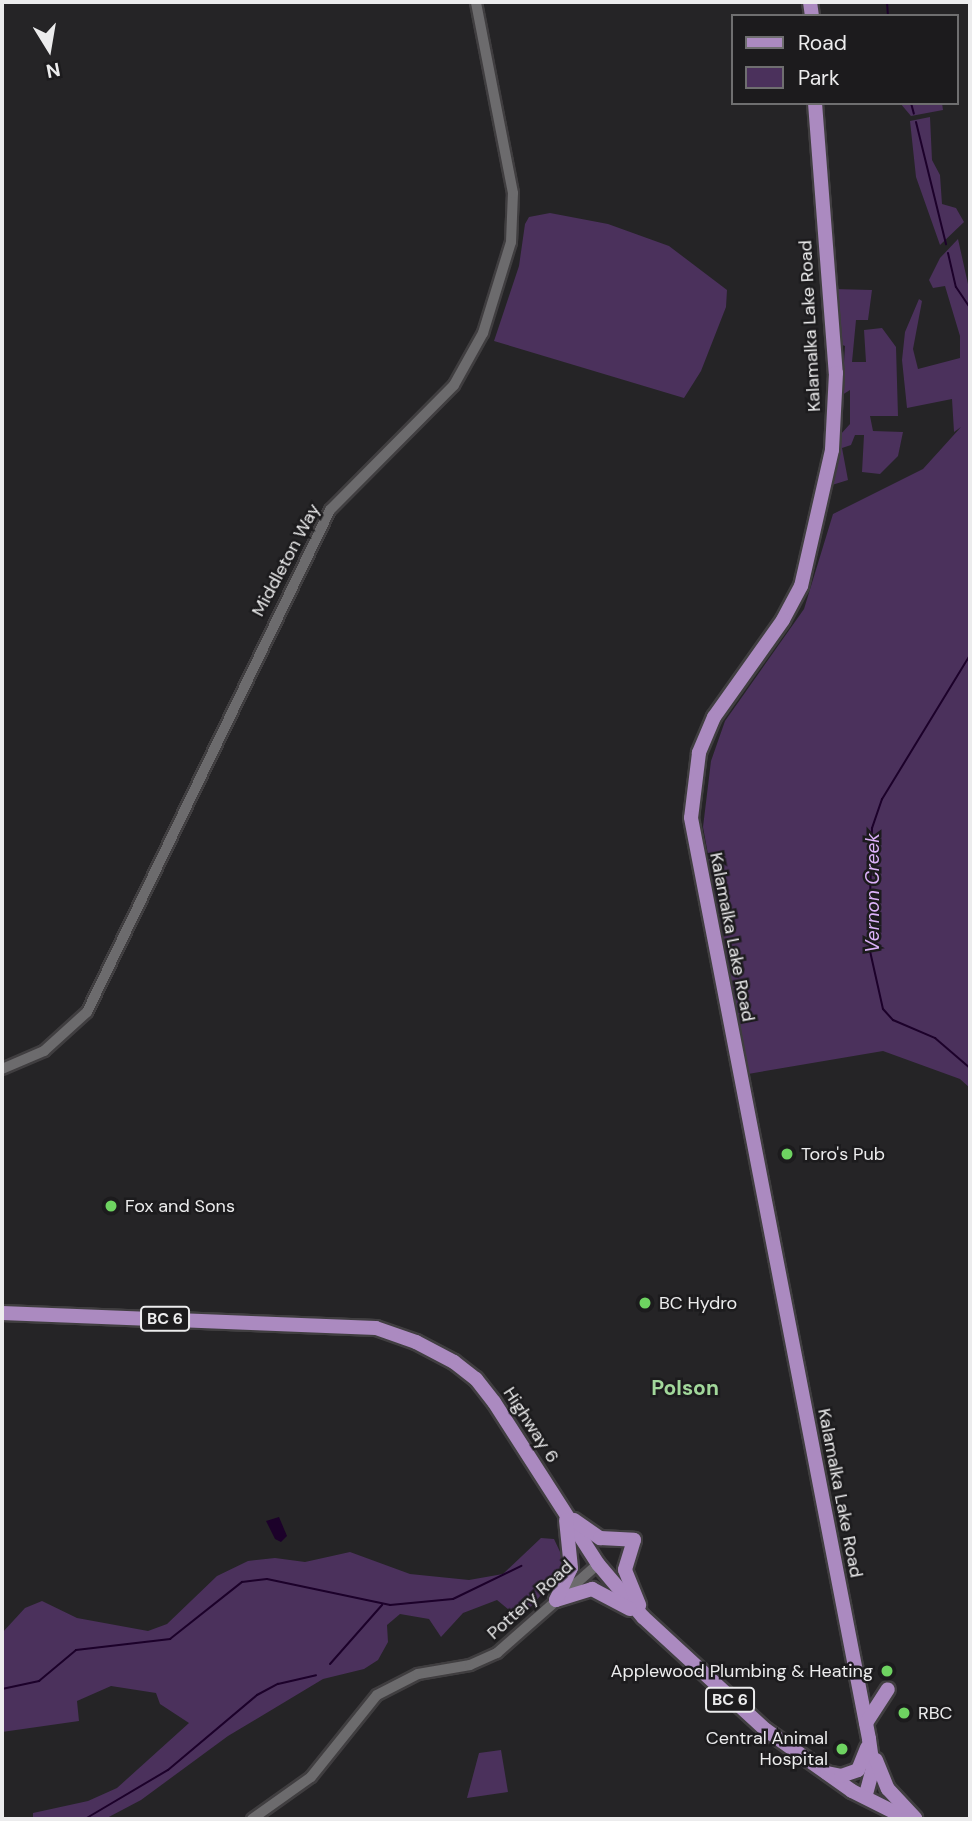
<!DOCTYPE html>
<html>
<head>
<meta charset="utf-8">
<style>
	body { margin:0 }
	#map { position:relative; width:972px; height:1821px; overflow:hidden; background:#252426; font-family:"DM Sans",sans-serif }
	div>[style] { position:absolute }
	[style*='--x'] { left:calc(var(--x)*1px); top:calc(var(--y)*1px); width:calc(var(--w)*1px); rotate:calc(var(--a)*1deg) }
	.green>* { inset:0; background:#4b315c }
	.water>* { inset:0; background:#1c012a }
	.stream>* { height:2px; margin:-1px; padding:0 1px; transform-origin:1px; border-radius:1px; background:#1c012a }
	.roads { filter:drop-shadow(2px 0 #403e40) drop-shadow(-2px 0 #403e40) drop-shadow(0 2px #403e40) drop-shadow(0 -2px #403e40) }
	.minor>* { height:10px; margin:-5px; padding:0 5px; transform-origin:5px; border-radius:5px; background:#6c6b6d }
	.major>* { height:14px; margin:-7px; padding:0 7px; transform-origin:7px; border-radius:7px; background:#ab8ac0 }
	.dots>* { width:19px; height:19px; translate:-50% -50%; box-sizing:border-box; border:4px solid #1c1b1d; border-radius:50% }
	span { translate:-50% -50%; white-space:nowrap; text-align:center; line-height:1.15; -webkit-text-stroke:5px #1c1b1d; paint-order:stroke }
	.shield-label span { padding:2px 5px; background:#1c1b1d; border:2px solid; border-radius:5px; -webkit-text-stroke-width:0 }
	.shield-label { font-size:16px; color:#ececed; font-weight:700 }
	.street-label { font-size:18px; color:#ececed }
	.poi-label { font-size:18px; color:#ececed }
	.left { translate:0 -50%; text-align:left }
	.right { translate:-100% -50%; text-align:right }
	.water-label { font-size:19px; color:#dcb2f9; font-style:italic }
	.quarter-label { font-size:21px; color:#a2d89b; font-weight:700 }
	.frame { position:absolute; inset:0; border:4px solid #ececed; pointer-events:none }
	.legend { position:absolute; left:731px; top:14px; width:228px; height:91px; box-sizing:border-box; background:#1c1b1d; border:2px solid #6f6f70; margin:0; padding:9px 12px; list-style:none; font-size:21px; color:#ececed }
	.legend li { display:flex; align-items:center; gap:14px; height:35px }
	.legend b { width:35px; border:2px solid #6f6f70 }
	.north { position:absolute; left:14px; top:14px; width:70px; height:70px; -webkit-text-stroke:5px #1c1b1d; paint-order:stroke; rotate:169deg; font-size:19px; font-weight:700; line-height:28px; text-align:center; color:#ececed }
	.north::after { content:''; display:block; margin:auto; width:24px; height:32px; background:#ececed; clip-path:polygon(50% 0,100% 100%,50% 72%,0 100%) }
</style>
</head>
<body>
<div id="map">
	<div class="green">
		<i style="clip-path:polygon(900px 103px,942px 103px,943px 110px,911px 116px)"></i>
		<i style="clip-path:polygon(930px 117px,932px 160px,940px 175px,942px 204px,956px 208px,964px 222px,940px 245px,916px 177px,910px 121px)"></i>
		<i style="clip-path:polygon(550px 213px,608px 224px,669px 246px,727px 290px,726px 307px,701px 371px,684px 398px,494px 341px,519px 266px,525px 224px,529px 217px)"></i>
		<i style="clip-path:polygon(958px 239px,970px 293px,970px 1088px,960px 1079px,883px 1051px,748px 1074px,703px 827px,711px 761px,725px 721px,804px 609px,833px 514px,923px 469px,961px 427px,954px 432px,952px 399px,907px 408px,902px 360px,905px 332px,919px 299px,922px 301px,913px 349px,918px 369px,960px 358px,960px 336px,945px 286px,933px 288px,929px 280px,940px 258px)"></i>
		<i style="clip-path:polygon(834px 289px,872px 290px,868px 320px,856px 320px,852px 362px,866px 362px,864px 330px,882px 328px,896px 347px,898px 416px,870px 416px,873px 431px,903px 432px,898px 456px,880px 474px,862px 472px,864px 435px,855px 435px,851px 445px,842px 448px,848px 480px,832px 485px,840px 435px,850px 424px,850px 390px,842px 395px,845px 346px,840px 344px)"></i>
		<i style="clip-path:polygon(541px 1538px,554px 1539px,562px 1556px,562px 1571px,520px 1619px,497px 1600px,463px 1613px,441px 1637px,429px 1619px,400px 1614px,387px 1625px,388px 1642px,378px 1660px,364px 1669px,323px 1679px,228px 1736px,141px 1800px,105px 1819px,33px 1819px,33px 1813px,88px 1801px,117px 1788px,189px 1723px,160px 1704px,156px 1693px,111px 1686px,77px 1701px,79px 1721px,2px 1732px,2px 1633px,25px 1608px,42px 1601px,77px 1618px,148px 1631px,167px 1624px,217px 1576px,248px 1561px,275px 1558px,305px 1562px,350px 1552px,410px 1574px,469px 1580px,503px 1574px)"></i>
		<i style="clip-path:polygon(501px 1750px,508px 1792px,467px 1798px,479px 1753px)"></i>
	</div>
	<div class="water">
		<i style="clip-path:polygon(279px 1517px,287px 1536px,281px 1542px,275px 1539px,266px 1521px)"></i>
	</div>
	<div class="stream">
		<i style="--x:887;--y:2;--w:14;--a:86"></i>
		<i style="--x:911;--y:103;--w:11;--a:75"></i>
		<i style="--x:916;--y:122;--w:126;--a:76.2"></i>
		<i style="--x:948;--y:253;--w:35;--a:77"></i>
		<i style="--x:956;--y:287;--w:25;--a:56"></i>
		<i style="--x:970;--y:655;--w:169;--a:121.4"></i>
		<i style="--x:882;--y:799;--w:31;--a:109"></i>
		<i style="--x:872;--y:828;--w:72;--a:91.6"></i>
		<i style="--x:870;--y:900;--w:51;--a:90"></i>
		<i style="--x:870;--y:951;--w:59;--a:77.4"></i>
		<i style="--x:883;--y:1009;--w:15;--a:48"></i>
		<i style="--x:893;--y:1020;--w:46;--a:23.2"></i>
		<i style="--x:935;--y:1038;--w:46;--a:40.6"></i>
		<i style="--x:330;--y:1664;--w:79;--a:-48.6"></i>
		<i style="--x:2;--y:1689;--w:38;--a:-12"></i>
		<i style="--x:39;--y:1681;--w:48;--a:-40"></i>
		<i style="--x:76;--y:1650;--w:95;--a:-6.7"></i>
		<i style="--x:170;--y:1639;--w:92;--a:-38.4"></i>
		<i style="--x:242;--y:1582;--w:25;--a:-7"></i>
		<i style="--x:267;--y:1579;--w:126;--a:11.9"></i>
		<i style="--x:390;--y:1605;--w:63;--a:-5.4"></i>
		<i style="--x:453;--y:1599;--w:76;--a:-25.9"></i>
		<i style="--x:85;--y:1819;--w:96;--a:-30.6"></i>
		<i style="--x:168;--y:1770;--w:116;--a:-40.1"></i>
		<i style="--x:257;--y:1695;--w:24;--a:-28"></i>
		<i style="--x:278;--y:1684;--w:39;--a:-13"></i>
	</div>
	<div class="roads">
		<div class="minor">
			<i style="--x:2;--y:1069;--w:46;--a:-23.2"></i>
			<i style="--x:44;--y:1051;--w:58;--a:-42.2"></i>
			<i style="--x:87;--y:1012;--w:558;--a:-64.17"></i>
			<i style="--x:330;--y:510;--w:176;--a:-45.2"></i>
			<i style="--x:454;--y:385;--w:60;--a:-60.9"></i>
			<i style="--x:483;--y:333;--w:95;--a:-72.9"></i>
			<i style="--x:511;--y:242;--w:49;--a:-87.7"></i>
			<i style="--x:513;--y:193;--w:195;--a:-101"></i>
			<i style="--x:252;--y:1819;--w:72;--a:-35.4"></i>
			<i style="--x:311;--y:1777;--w:105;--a:-51.2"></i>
			<i style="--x:377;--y:1695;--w:46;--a:-27.1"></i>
			<i style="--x:418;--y:1674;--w:53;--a:-9.8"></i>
			<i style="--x:470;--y:1665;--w:30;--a:-24"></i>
			<i style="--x:497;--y:1653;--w:135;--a:-41.4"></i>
		</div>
		<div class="major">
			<i style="--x:810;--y:2;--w:14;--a:82"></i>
			<i style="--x:815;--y:103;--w:271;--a:85.6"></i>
			<i style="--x:836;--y:373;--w:77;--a:93"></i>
			<i style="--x:832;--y:450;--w:139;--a:102.8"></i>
			<i style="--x:801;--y:586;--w:38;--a:118"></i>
			<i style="--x:783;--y:620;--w:119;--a:125.4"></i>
			<i style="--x:714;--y:717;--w:39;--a:113"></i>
			<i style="--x:699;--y:753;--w:65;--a:97"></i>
			<i style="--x:691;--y:818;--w:938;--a:79.06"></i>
			<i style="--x:869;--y:1739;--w:29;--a:82"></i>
			<i style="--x:873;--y:1768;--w:30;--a:105"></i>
			<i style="--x:2;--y:1313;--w:374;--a:2.3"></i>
			<i style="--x:376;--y:1328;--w:42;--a:19.3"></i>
			<i style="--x:416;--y:1342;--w:43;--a:27.8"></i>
			<i style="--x:454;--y:1362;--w:28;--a:38"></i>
			<i style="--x:476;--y:1379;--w:29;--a:52"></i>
			<i style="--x:494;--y:1402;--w:193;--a:57.3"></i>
			<i style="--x:598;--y:1564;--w:70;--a:49.7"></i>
			<i style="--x:643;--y:1617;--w:167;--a:42.6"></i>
			<i style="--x:766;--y:1730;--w:105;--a:35.3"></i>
			<i style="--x:852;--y:1791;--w:63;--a:26.6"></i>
			<i style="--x:574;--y:1520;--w:32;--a:35"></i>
			<i style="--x:600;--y:1538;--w:34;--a:3"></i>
			<i style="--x:634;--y:1540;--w:31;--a:107"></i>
			<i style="--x:625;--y:1570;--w:38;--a:68"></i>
			<i style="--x:556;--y:1600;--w:38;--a:-17"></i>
			<i style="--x:592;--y:1589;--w:43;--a:27.8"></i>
			<i style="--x:556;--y:1600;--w:35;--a:-65"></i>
			<i style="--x:571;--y:1568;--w:48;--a:-95.9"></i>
			<i style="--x:866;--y:1723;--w:40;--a:-57.1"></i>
			<i style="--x:876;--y:1760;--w:31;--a:68"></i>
			<i style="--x:888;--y:1789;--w:40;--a:47"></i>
			<i style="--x:827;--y:1773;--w:14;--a:12"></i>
			<i style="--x:841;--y:1776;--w:18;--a:-19"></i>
			<i style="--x:858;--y:1770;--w:24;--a:-68"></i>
		</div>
	</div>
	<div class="dots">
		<i style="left:787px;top:1154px;background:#6ed361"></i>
		<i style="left:111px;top:1206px;background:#6ed361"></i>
		<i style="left:645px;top:1303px;background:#6ed361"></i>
		<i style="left:887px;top:1671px;background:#6ed361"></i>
		<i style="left:904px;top:1713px;background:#6ed361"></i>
		<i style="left:842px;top:1749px;background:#6ed361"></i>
	</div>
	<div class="shield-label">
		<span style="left:165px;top:1319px">BC 6</span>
		<span style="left:730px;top:1700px">BC 6</span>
	</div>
	<div class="street-label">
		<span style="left:810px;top:326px;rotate:-93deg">Kalamalka Lake Road</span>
		<span style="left:286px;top:560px;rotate:-62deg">Middleton Way</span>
		<span style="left:732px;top:937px;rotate:79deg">Kalamalka Lake Road</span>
		<span style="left:531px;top:1425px;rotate:57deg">Highway 6</span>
		<span style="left:840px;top:1493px;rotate:79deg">Kalamalka Lake Road</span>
		<span style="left:530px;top:1600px;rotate:-42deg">Pottery Road</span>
	</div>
	<div class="poi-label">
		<span class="left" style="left:801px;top:1154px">Toro's Pub</span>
		<span class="left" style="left:125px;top:1206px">Fox and Sons</span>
		<span class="left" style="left:659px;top:1303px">BC Hydro</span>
		<span class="right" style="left:873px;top:1671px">Applewood Plumbing &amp; Heating</span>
		<span class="left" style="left:918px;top:1713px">RBC</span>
		<span class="right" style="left:828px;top:1749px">Central Animal<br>Hospital</span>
	</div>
	<div class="water-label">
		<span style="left:873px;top:893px;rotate:-90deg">Vernon Creek</span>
	</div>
	<div class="quarter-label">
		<span style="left:685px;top:1388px">Polson</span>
	</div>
	<div class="frame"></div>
	<ul class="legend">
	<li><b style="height:9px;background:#ab8ac0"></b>Road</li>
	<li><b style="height:19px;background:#4b315c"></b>Park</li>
	</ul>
	<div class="north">N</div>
</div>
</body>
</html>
